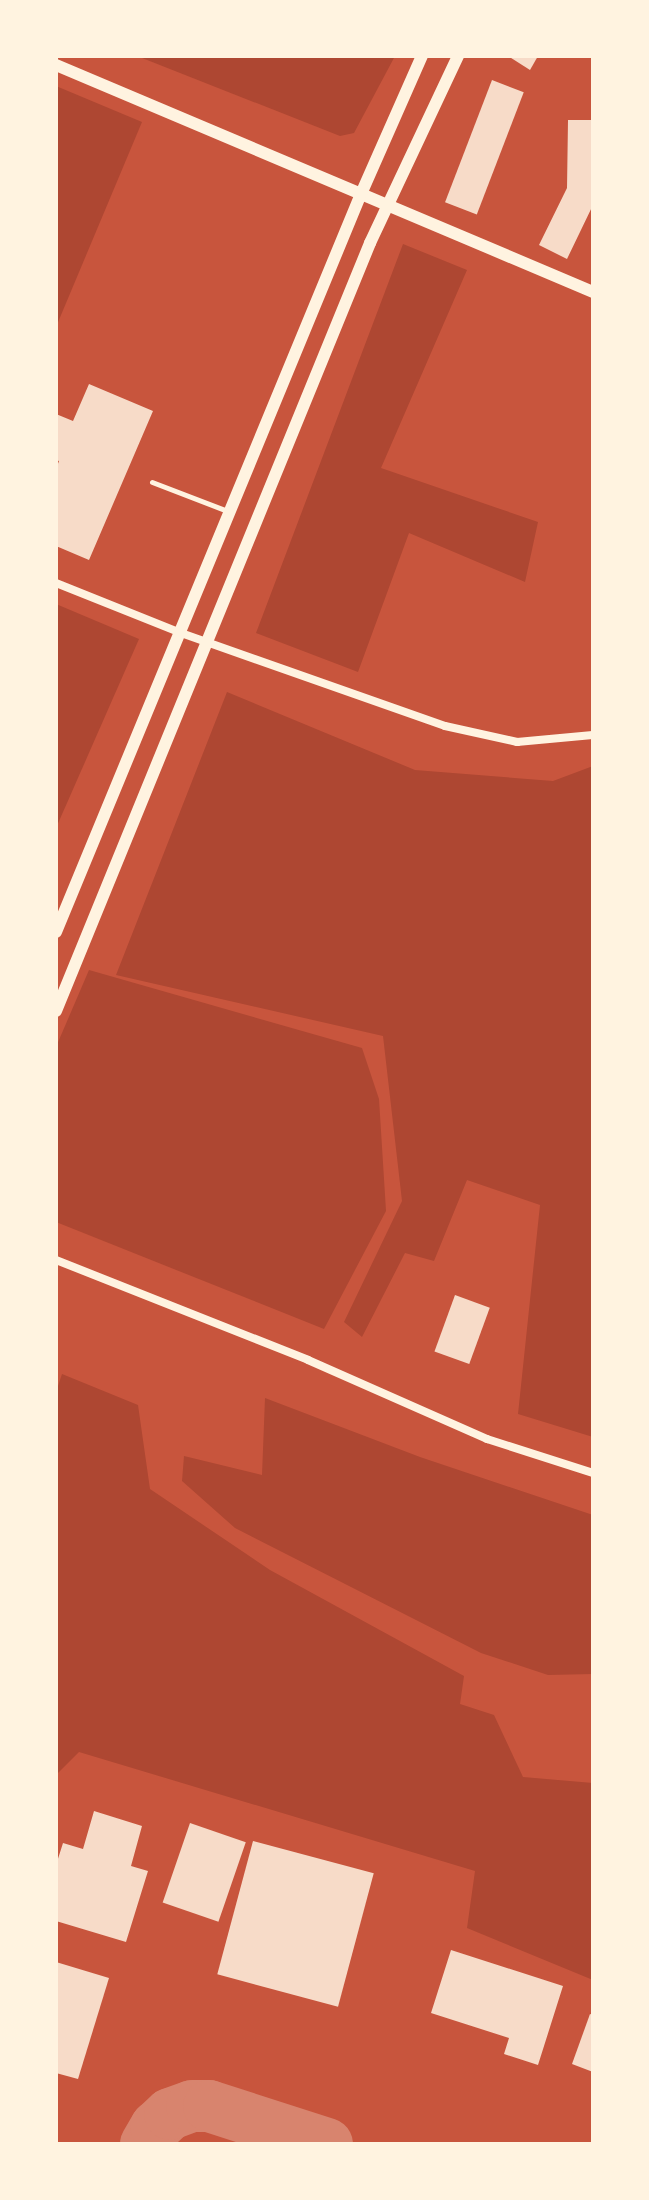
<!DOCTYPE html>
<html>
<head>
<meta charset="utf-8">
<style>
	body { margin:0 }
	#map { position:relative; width:649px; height:2200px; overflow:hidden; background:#c8553d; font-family:"Roboto Condensed",sans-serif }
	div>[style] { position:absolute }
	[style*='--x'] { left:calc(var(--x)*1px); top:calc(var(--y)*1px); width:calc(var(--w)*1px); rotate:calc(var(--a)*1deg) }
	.green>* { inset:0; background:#ae4732 }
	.taxiway>* { height:52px; margin:-26px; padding:0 26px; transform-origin:26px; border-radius:26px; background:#d8846e }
	.building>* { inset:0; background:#f7dbc8; transform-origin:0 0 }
	.service>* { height:5px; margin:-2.5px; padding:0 2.5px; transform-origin:2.5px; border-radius:2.5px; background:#fff3e0 }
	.minor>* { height:8px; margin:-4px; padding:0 4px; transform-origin:4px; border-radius:4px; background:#fff3e0 }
	.tertiary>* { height:12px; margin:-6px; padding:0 6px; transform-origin:6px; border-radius:6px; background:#fff3e0 }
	span { translate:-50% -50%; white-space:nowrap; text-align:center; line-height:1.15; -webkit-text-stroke:6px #fff3e0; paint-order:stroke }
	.frame { position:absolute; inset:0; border:58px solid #fff3e0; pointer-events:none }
</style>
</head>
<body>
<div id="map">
	<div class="green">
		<i style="clip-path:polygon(137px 56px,395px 56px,354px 133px,340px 136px)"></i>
		<i style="clip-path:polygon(56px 86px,142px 122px,56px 327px)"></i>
		<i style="clip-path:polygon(403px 244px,467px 270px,381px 468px,538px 522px,525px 582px,409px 533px,358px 672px,256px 633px)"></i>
		<i style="clip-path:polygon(56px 604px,139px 639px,56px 828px)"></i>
		<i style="clip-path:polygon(227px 692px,415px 770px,553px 781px,593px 766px,593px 1437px,518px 1414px,540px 1205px,467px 1180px,434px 1261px,405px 1253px,362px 1337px,344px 1322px,402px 1201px,383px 1036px,116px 975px)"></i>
		<i style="clip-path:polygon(89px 970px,362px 1048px,379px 1099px,386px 1211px,324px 1329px,56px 1222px,56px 1047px)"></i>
		<i style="clip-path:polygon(62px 1374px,138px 1405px,150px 1489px,270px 1570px,464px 1676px,460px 1704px,494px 1715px,523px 1777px,593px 1783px,593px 1980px,467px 1928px,475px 1871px,79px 1752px,56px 1775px,56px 1392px)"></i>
		<i style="clip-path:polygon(265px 1398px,420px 1457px,593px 1515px,593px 1674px,548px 1675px,481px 1653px,235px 1528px,182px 1481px,184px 1456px,262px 1475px)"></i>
	</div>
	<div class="taxiway">
		<i style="--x:146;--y:2144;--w:20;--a:-60"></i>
		<i style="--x:156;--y:2127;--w:19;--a:-43"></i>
		<i style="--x:170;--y:2114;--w:23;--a:-20"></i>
		<i style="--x:192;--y:2106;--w:17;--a:0"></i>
		<i style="--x:209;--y:2106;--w:124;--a:17.9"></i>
	</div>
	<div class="building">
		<i style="clip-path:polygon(508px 56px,538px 56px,530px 70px)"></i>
		<i style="left:492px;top:80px;width:34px;height:131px;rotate:21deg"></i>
		<i style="clip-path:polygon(568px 120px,593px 120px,593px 205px,567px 259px,539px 245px,567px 188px)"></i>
		<i style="clip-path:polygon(89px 384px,153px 411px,89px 560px,56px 546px,56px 469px,59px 461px,56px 460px,56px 414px,73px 421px)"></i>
		<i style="left:455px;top:1295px;width:37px;height:60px;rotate:20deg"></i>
		<i style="clip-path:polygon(94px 1811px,142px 1826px,131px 1866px,148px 1871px,126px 1942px,56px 1921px,56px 1865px,63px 1843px,83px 1849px)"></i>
		<i style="left:190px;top:1823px;width:59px;height:84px;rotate:19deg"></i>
		<i style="left:253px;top:1841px;width:125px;height:138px;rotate:15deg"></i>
		<i style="clip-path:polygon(451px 1950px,563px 1986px,538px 2065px,504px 2054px,509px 2038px,431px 2013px)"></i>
		<i style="clip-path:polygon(56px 1962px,109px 1978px,78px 2079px,56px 2073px)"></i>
		<i style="clip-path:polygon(590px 2014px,593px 2015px,593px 2072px,572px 2064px)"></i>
	</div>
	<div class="service">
		<i style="--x:152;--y:482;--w:84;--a:21"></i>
	</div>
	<div class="minor">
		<i style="--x:56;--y:583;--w:135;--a:21.8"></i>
		<i style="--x:181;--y:633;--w:280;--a:19.4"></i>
		<i style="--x:445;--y:726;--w:74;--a:12.5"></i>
		<i style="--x:517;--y:742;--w:76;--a:-5.3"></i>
		<i style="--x:56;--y:1260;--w:271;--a:21.6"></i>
		<i style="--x:308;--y:1360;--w:196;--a:23.8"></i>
		<i style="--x:487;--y:1439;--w:111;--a:17.8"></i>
	</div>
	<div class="tertiary">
		<i style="--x:56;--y:65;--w:583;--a:22.91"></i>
		<i style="--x:56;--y:932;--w:799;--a:-67.55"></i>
		<i style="--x:361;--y:194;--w:151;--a:-66.2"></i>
		<i style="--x:56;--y:1011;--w:830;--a:-67.76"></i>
		<i style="--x:370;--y:243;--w:207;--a:-64.8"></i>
	</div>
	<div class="frame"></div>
</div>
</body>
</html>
